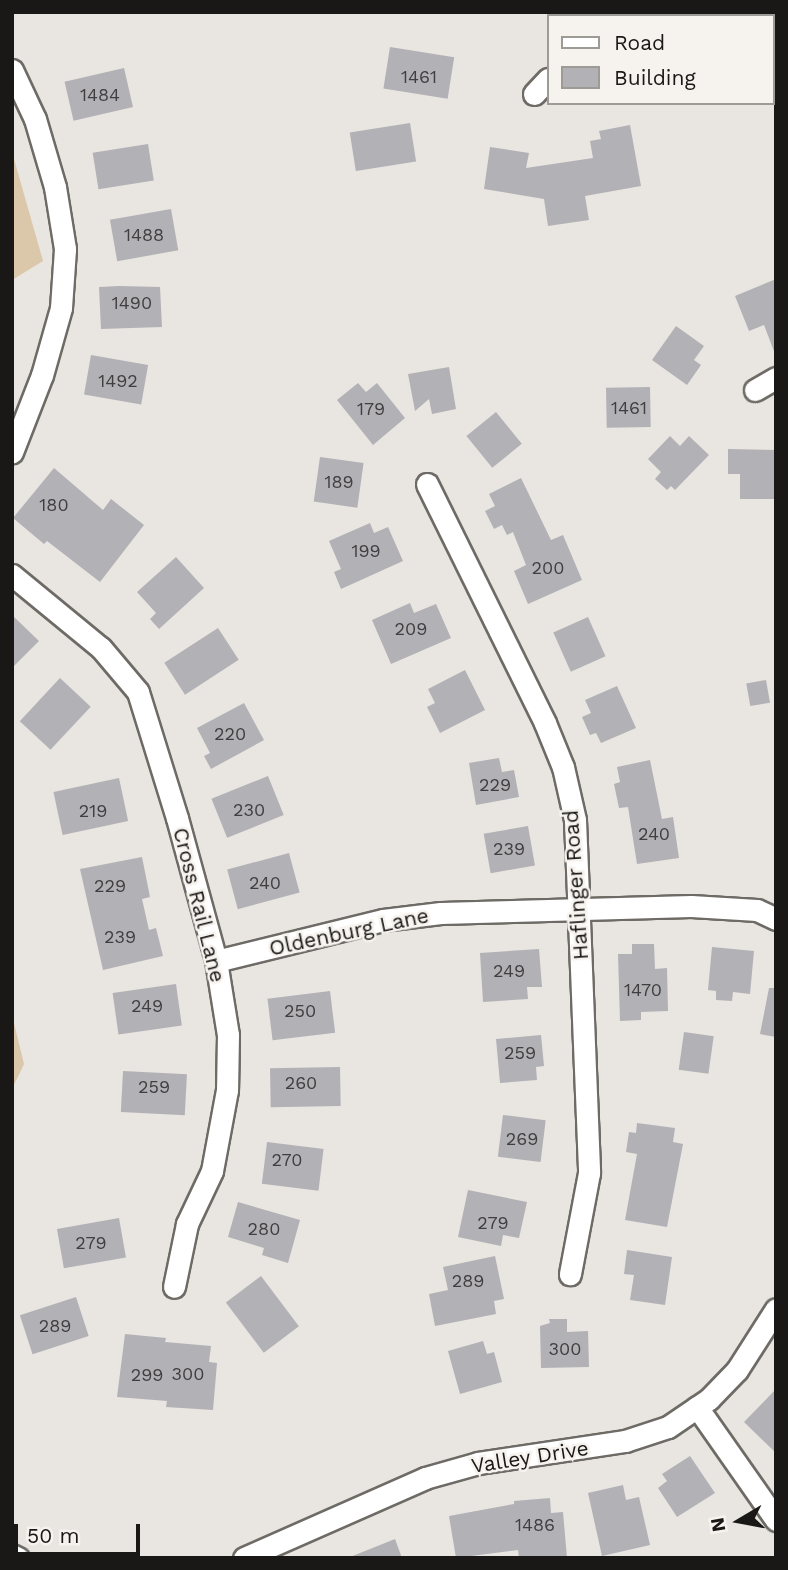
<!DOCTYPE html>
<html>
<head>
<meta charset="utf-8">
<style>
	body { margin:0 }
	#map { position:relative; width:788px; height:1570px; overflow:hidden; background:#e9e5e0; font-family:"Work Sans",sans-serif }
	div>[style] { position:absolute }
	[style*='--x'] { left:calc(var(--x)*1px); top:calc(var(--y)*1px); width:calc(var(--w)*1px); rotate:calc(var(--a)*1deg) }
	.green>* { inset:0; background:#dbc7a9 }
	.building>* { inset:0; background:#b2b1b6; transform-origin:0 0 }
	.roads { filter:drop-shadow(2px 0 #6e6b66) drop-shadow(-2px 0 #6e6b66) drop-shadow(0 2px #6e6b66) drop-shadow(0 -2px #6e6b66) }
	.minor>* { height:21px; margin:-10.5px; padding:0 10.5px; transform-origin:10.5px; border-radius:10.5px; background:#fff }
	span { translate:-50% -50%; white-space:nowrap; text-align:center; line-height:1.15; -webkit-text-stroke:5px #f6f2ed; paint-order:stroke }
	.number-label { font-size:18px; color:#403e3f }
	.number-label span { -webkit-text-stroke-width:0 }
	.street-label { font-size:21px; color:#1a1817 }
	.frame { position:absolute; inset:0; border:14px solid #1a1817; pointer-events:none }
	.legend { position:absolute; left:547px; top:14px; width:228px; height:91px; box-sizing:border-box; background:#f6f2ed; border:2px solid #9e9b97; margin:0; padding:9px 12px; list-style:none; font-size:21px; color:#1a1817 }
	.legend li { display:flex; align-items:center; gap:14px; height:35px }
	.legend b { width:35px; border:2px solid #9e9b97 }
	.north { position:absolute; left:704px; top:1486px; width:70px; height:70px; -webkit-text-stroke:5px #f6f2ed; paint-order:stroke; rotate:260deg; font-size:19px; font-weight:700; line-height:28px; text-align:center; color:#1a1817 }
	.north::after { content:''; display:block; margin:auto; width:24px; height:32px; background:#1a1817; clip-path:polygon(50% 0,100% 100%,50% 72%,0 100%) }
	.scale { position:absolute; left:14px; top:1524px; width:126px; height:32px; box-sizing:border-box; border:4px solid #1a1817; border-top:0; padding-left:9px; font-size:21px; line-height:24px; white-space:nowrap; color:#1a1817; -webkit-text-stroke:5px #f6f2ed; paint-order:stroke }
</style>
</head>
<body>
<div id="map">
	<div class="green">
		<i style="clip-path:polygon(12px 152px,43px 261px,12px 280px)"></i>
		<i style="clip-path:polygon(12px 1015px,24px 1064px,12px 1089px)"></i>
	</div>
	<div class="building">
		<i style="left:390px;top:47px;width:65px;height:42px;rotate:9deg"></i>
		<i style="left:124px;top:68px;width:40px;height:61px;rotate:77deg"></i>
		<i style="left:410px;top:123px;width:39px;height:61px;rotate:81deg"></i>
		<i style="clip-path:polygon(630px 125px,641px 186px,585px 196px,589px 220px,548px 226px,544px 199px,484px 189px,490px 147px,529px 153px,526px 168px,593px 158px,590px 141px,601px 139px,599px 131px)"></i>
		<i style="left:148px;top:144px;width:37px;height:56px;rotate:81deg"></i>
		<i style="left:171px;top:209px;width:42px;height:62px;rotate:80deg"></i>
		<i style="clip-path:polygon(776px 279px,776px 353px,775px 354px,764px 325px,749px 331px,735px 296px)"></i>
		<i style="clip-path:polygon(119px 286px,160px 287px,162px 327px,101px 329px,99px 287px)"></i>
		<i style="clip-path:polygon(676px 326px,704px 346px,694px 360px,701px 365px,687px 385px,652px 360px)"></i>
		<i style="left:91px;top:355px;width:58px;height:40px;rotate:10deg"></i>
		<i style="clip-path:polygon(449px 367px,456px 409px,432px 414px,429px 399px,415px 411px,408px 374px)"></i>
		<i style="clip-path:polygon(358px 383px,366px 392px,377px 383px,405px 418px,373px 445px,337px 400px)"></i>
		<i style="left:650px;top:387px;width:40px;height:44px;rotate:89deg"></i>
		<i style="left:496px;top:412px;width:41px;height:38px;rotate:51deg"></i>
		<i style="clip-path:polygon(670px 436px,680px 446px,689px 436px,709px 455px,675px 490px,671px 486px,667px 490px,655px 479px,661px 472px,648px 459px)"></i>
		<i style="clip-path:polygon(728px 449px,776px 450px,776px 499px,740px 499px,740px 474px,728px 474px)"></i>
		<i style="left:320px;top:457px;width:44px;height:45px;rotate:8deg"></i>
		<i style="clip-path:polygon(54px 468px,103px 510px,111px 499px,144px 525px,100px 582px,47px 541px,44px 544px,13px 518px)"></i>
		<i style="clip-path:polygon(521px 478px,551px 540px,563px 535px,582px 580px,528px 604px,514px 571px,526px 565px,513px 532px,507px 535px,502px 525px,494px 529px,485px 511px,495px 506px,489px 494px)"></i>
		<i style="clip-path:polygon(370px 523px,374px 533px,388px 527px,403px 561px,341px 589px,334px 572px,341px 569px,329px 541px)"></i>
		<i style="clip-path:polygon(176px 557px,204px 588px,159px 629px,150px 619px,156px 613px,137px 592px)"></i>
		<i style="clip-path:polygon(410px 603px,414px 613px,436px 604px,451px 638px,391px 664px,372px 620px)"></i>
		<i style="clip-path:polygon(12px 615px,39px 641px,12px 668px)"></i>
		<i style="left:588px;top:617px;width:43px;height:38px;rotate:66deg"></i>
		<i style="left:218px;top:628px;width:38px;height:64px;rotate:57deg"></i>
		<i style="clip-path:polygon(465px 670px,485px 710px,440px 733px,427px 707px,435px 703px,428px 689px)"></i>
		<i style="left:60px;top:678px;width:42px;height:59px;rotate:43deg"></i>
		<i style="left:766px;top:680px;width:23px;height:20px;rotate:80deg"></i>
		<i style="clip-path:polygon(617px 686px,636px 728px,601px 743px,596px 733px,590px 735px,582px 717px,591px 713px,585px 700px)"></i>
		<i style="clip-path:polygon(244px 703px,264px 740px,211px 769px,204px 756px,210px 753px,197px 728px)"></i>
		<i style="clip-path:polygon(499px 758px,502px 772px,514px 770px,519px 797px,476px 805px,469px 763px)"></i>
		<i style="clip-path:polygon(650px 760px,662px 819px,673px 817px,679px 858px,637px 864px,628px 807px,619px 808px,614px 784px,620px 782px,617px 767px)"></i>
		<i style="left:268px;top:776px;width:42px;height:61px;rotate:68deg"></i>
		<i style="left:119px;top:778px;width:44px;height:67px;rotate:78deg"></i>
		<i style="left:528px;top:826px;width:40px;height:45px;rotate:80deg"></i>
		<i style="left:289px;top:853px;width:41px;height:64px;rotate:75deg"></i>
		<i style="clip-path:polygon(142px 857px,150px 897px,142px 899px,149px 930px,156px 928px,163px 956px,103px 970px,80px 869px)"></i>
		<i style="clip-path:polygon(632px 944px,654px 944px,655px 969px,667px 968px,668px 1011px,641px 1012px,641px 1020px,620px 1021px,618px 954px,632px 954px)"></i>
		<i style="clip-path:polygon(712px 947px,754px 951px,750px 994px,733px 992px,732px 1001px,716px 1000px,716px 991px,708px 990px)"></i>
		<i style="clip-path:polygon(539px 949px,542px 987px,527px 987px,528px 999px,483px 1002px,480px 953px)"></i>
		<i style="left:176px;top:984px;width:42px;height:64px;rotate:82deg"></i>
		<i style="clip-path:polygon(769px 988px,776px 988px,776px 1037px,760px 1034px)"></i>
		<i style="left:330px;top:991px;width:42px;height:63px;rotate:83deg"></i>
		<i style="left:684px;top:1032px;width:30px;height:38px;rotate:8deg"></i>
		<i style="clip-path:polygon(541px 1035px,544px 1066px,536px 1067px,537px 1080px,500px 1083px,496px 1039px)"></i>
		<i style="left:340px;top:1067px;width:39px;height:70px;rotate:89deg"></i>
		<i style="left:123px;top:1071px;width:64px;height:41px;rotate:3deg"></i>
		<i style="left:503px;top:1115px;width:43px;height:42px;rotate:7deg"></i>
		<i style="clip-path:polygon(637px 1123px,675px 1128px,673px 1142px,683px 1144px,667px 1227px,625px 1220px,637px 1154px,626px 1152px,629px 1132px,636px 1133px)"></i>
		<i style="left:267px;top:1142px;width:57px;height:42px;rotate:7deg"></i>
		<i style="clip-path:polygon(468px 1190px,527px 1202px,519px 1238px,503px 1235px,501px 1246px,458px 1237px)"></i>
		<i style="clip-path:polygon(238px 1202px,300px 1220px,288px 1263px,262px 1255px,264px 1248px,228px 1237px)"></i>
		<i style="left:119px;top:1218px;width:40px;height:63px;rotate:80deg"></i>
		<i style="clip-path:polygon(627px 1250px,672px 1257px,665px 1305px,630px 1300px,634px 1275px,624px 1274px)"></i>
		<i style="clip-path:polygon(495px 1256px,504px 1299px,494px 1301px,496px 1314px,435px 1326px,429px 1294px,448px 1290px,443px 1267px)"></i>
		<i style="left:261px;top:1276px;width:63px;height:44px;rotate:53deg"></i>
		<i style="left:76px;top:1297px;width:41px;height:59px;rotate:72deg"></i>
		<i style="clip-path:polygon(549px 1319px,567px 1319px,567px 1332px,588px 1331px,589px 1367px,541px 1368px,540px 1326px,550px 1323px)"></i>
		<i style="clip-path:polygon(125px 1334px,166px 1338px,165px 1342px,211px 1346px,209px 1362px,217px 1363px,213px 1410px,166px 1407px,167px 1401px,117px 1397px)"></i>
		<i style="clip-path:polygon(483px 1341px,487px 1354px,494px 1352px,502px 1382px,460px 1394px,448px 1351px)"></i>
		<i style="clip-path:polygon(776px 1389px,776px 1453px,744px 1422px)"></i>
		<i style="clip-path:polygon(690px 1456px,715px 1493px,677px 1517px,658px 1488px,667px 1481px,662px 1474px)"></i>
		<i style="clip-path:polygon(623px 1485px,626px 1500px,639px 1497px,650px 1545px,602px 1556px,588px 1493px)"></i>
		<i style="clip-path:polygon(550px 1498px,551px 1513px,563px 1512px,567px 1558px,519px 1558px,518px 1550px,456px 1558px,449px 1516px,514px 1504px,514px 1501px)"></i>
		<i style="clip-path:polygon(395px 1539px,402px 1558px,351px 1558px,350px 1557px)"></i>
	</div>
	<div class="roads">
		<div class="minor">
			<i style="--x:604;--y:16;--w:4;--a:-63"></i>
			<i style="--x:12;--y:70;--w:54;--a:64.9"></i>
			<i style="--x:35;--y:119;--w:71;--a:73.6"></i>
			<i style="--x:55;--y:187;--w:63;--a:80.8"></i>
			<i style="--x:65;--y:249;--w:59;--a:93.9"></i>
			<i style="--x:61;--y:308;--w:70;--a:105.8"></i>
			<i style="--x:42;--y:375;--w:83;--a:111.3"></i>
			<i style="--x:534;--y:94;--w:21;--a:-47"></i>
			<i style="--x:755;--y:390;--w:24;--a:-30"></i>
			<i style="--x:427;--y:484;--w:267;--a:63.7"></i>
			<i style="--x:545;--y:723;--w:48;--a:67.8"></i>
			<i style="--x:563;--y:767;--w:54;--a:77.2"></i>
			<i style="--x:575;--y:820;--w:353;--a:87.7"></i>
			<i style="--x:589;--y:1173;--w:103;--a:100.7"></i>
			<i style="--x:12;--y:575;--w:115;--a:39.4"></i>
			<i style="--x:101;--y:648;--w:57;--a:49.9"></i>
			<i style="--x:138;--y:692;--w:132;--a:72.8"></i>
			<i style="--x:177;--y:818;--w:148;--a:74.7"></i>
			<i style="--x:216;--y:961;--w:75;--a:80.8"></i>
			<i style="--x:228;--y:1035;--w:55;--a:91"></i>
			<i style="--x:227;--y:1090;--w:82;--a:100.5"></i>
			<i style="--x:212;--y:1171;--w:59;--a:115.3"></i>
			<i style="--x:187;--y:1224;--w:64;--a:101.7"></i>
			<i style="--x:216;--y:961;--w:172;--a:-13.8"></i>
			<i style="--x:383;--y:920;--w:58;--a:-6.9"></i>
			<i style="--x:441;--y:913;--w:250;--a:-1.6"></i>
			<i style="--x:691;--y:906;--w:66;--a:3.5"></i>
			<i style="--x:757;--y:910;--w:21;--a:25"></i>
			<i style="--x:697;--y:1407;--w:138;--a:55"></i>
			<i style="--x:12;--y:1555;--w:7;--a:27"></i>
			<i style="--x:244;--y:1558;--w:198;--a:-23.8"></i>
			<i style="--x:425;--y:1478;--w:55;--a:-15.8"></i>
			<i style="--x:478;--y:1463;--w:149;--a:-8.5"></i>
			<i style="--x:625;--y:1441;--w:45;--a:-18"></i>
			<i style="--x:668;--y:1427;--w:50;--a:-34.3"></i>
			<i style="--x:709;--y:1399;--w:40;--a:-46"></i>
			<i style="--x:737;--y:1370;--w:72;--a:-57.4"></i>
		</div>
	</div>
	<div class="number-label">
		<span style="left:419px;top:77px">1461</span>
		<span style="left:100px;top:95px">1484</span>
		<span style="left:144px;top:235px">1488</span>
		<span style="left:132px;top:303px">1490</span>
		<span style="left:118px;top:381px">1492</span>
		<span style="left:629px;top:408px">1461</span>
		<span style="left:371px;top:409px">179</span>
		<span style="left:339px;top:482px">189</span>
		<span style="left:54px;top:505px">180</span>
		<span style="left:366px;top:551px">199</span>
		<span style="left:548px;top:568px">200</span>
		<span style="left:411px;top:629px">209</span>
		<span style="left:230px;top:734px">220</span>
		<span style="left:495px;top:785px">229</span>
		<span style="left:249px;top:810px">230</span>
		<span style="left:93px;top:811px">219</span>
		<span style="left:654px;top:834px">240</span>
		<span style="left:509px;top:849px">239</span>
		<span style="left:265px;top:883px">240</span>
		<span style="left:110px;top:886px">229</span>
		<span style="left:120px;top:937px">239</span>
		<span style="left:509px;top:971px">249</span>
		<span style="left:643px;top:990px">1470</span>
		<span style="left:147px;top:1006px">249</span>
		<span style="left:300px;top:1011px">250</span>
		<span style="left:520px;top:1053px">259</span>
		<span style="left:301px;top:1083px">260</span>
		<span style="left:154px;top:1087px">259</span>
		<span style="left:522px;top:1139px">269</span>
		<span style="left:287px;top:1160px">270</span>
		<span style="left:493px;top:1223px">279</span>
		<span style="left:264px;top:1229px">280</span>
		<span style="left:91px;top:1243px">279</span>
		<span style="left:468px;top:1281px">289</span>
		<span style="left:55px;top:1326px">289</span>
		<span style="left:565px;top:1349px">300</span>
		<span style="left:188px;top:1374px">300</span>
		<span style="left:147px;top:1375px">299</span>
		<span style="left:535px;top:1525px">1486</span>
	</div>
	<div class="street-label">
		<span style="left:576px;top:885px;rotate:-94deg">Haflinger Road</span>
		<span style="left:199px;top:905px;rotate:76deg">Cross Rail Lane</span>
		<span style="left:349px;top:932px;rotate:-12deg">Oldenburg Lane</span>
		<span style="left:530px;top:1457px;rotate:-9deg">Valley Drive</span>
	</div>
	<div class="frame"></div>
	<ul class="legend">
	<li><b style="height:9px;background:#fff"></b>Road</li>
	<li><b style="height:19px;background:#b2b1b6"></b>Building</li>
	</ul>
	<div class="north">N</div>
	<div class="scale">50 m</div>
</div>
</body>
</html>
